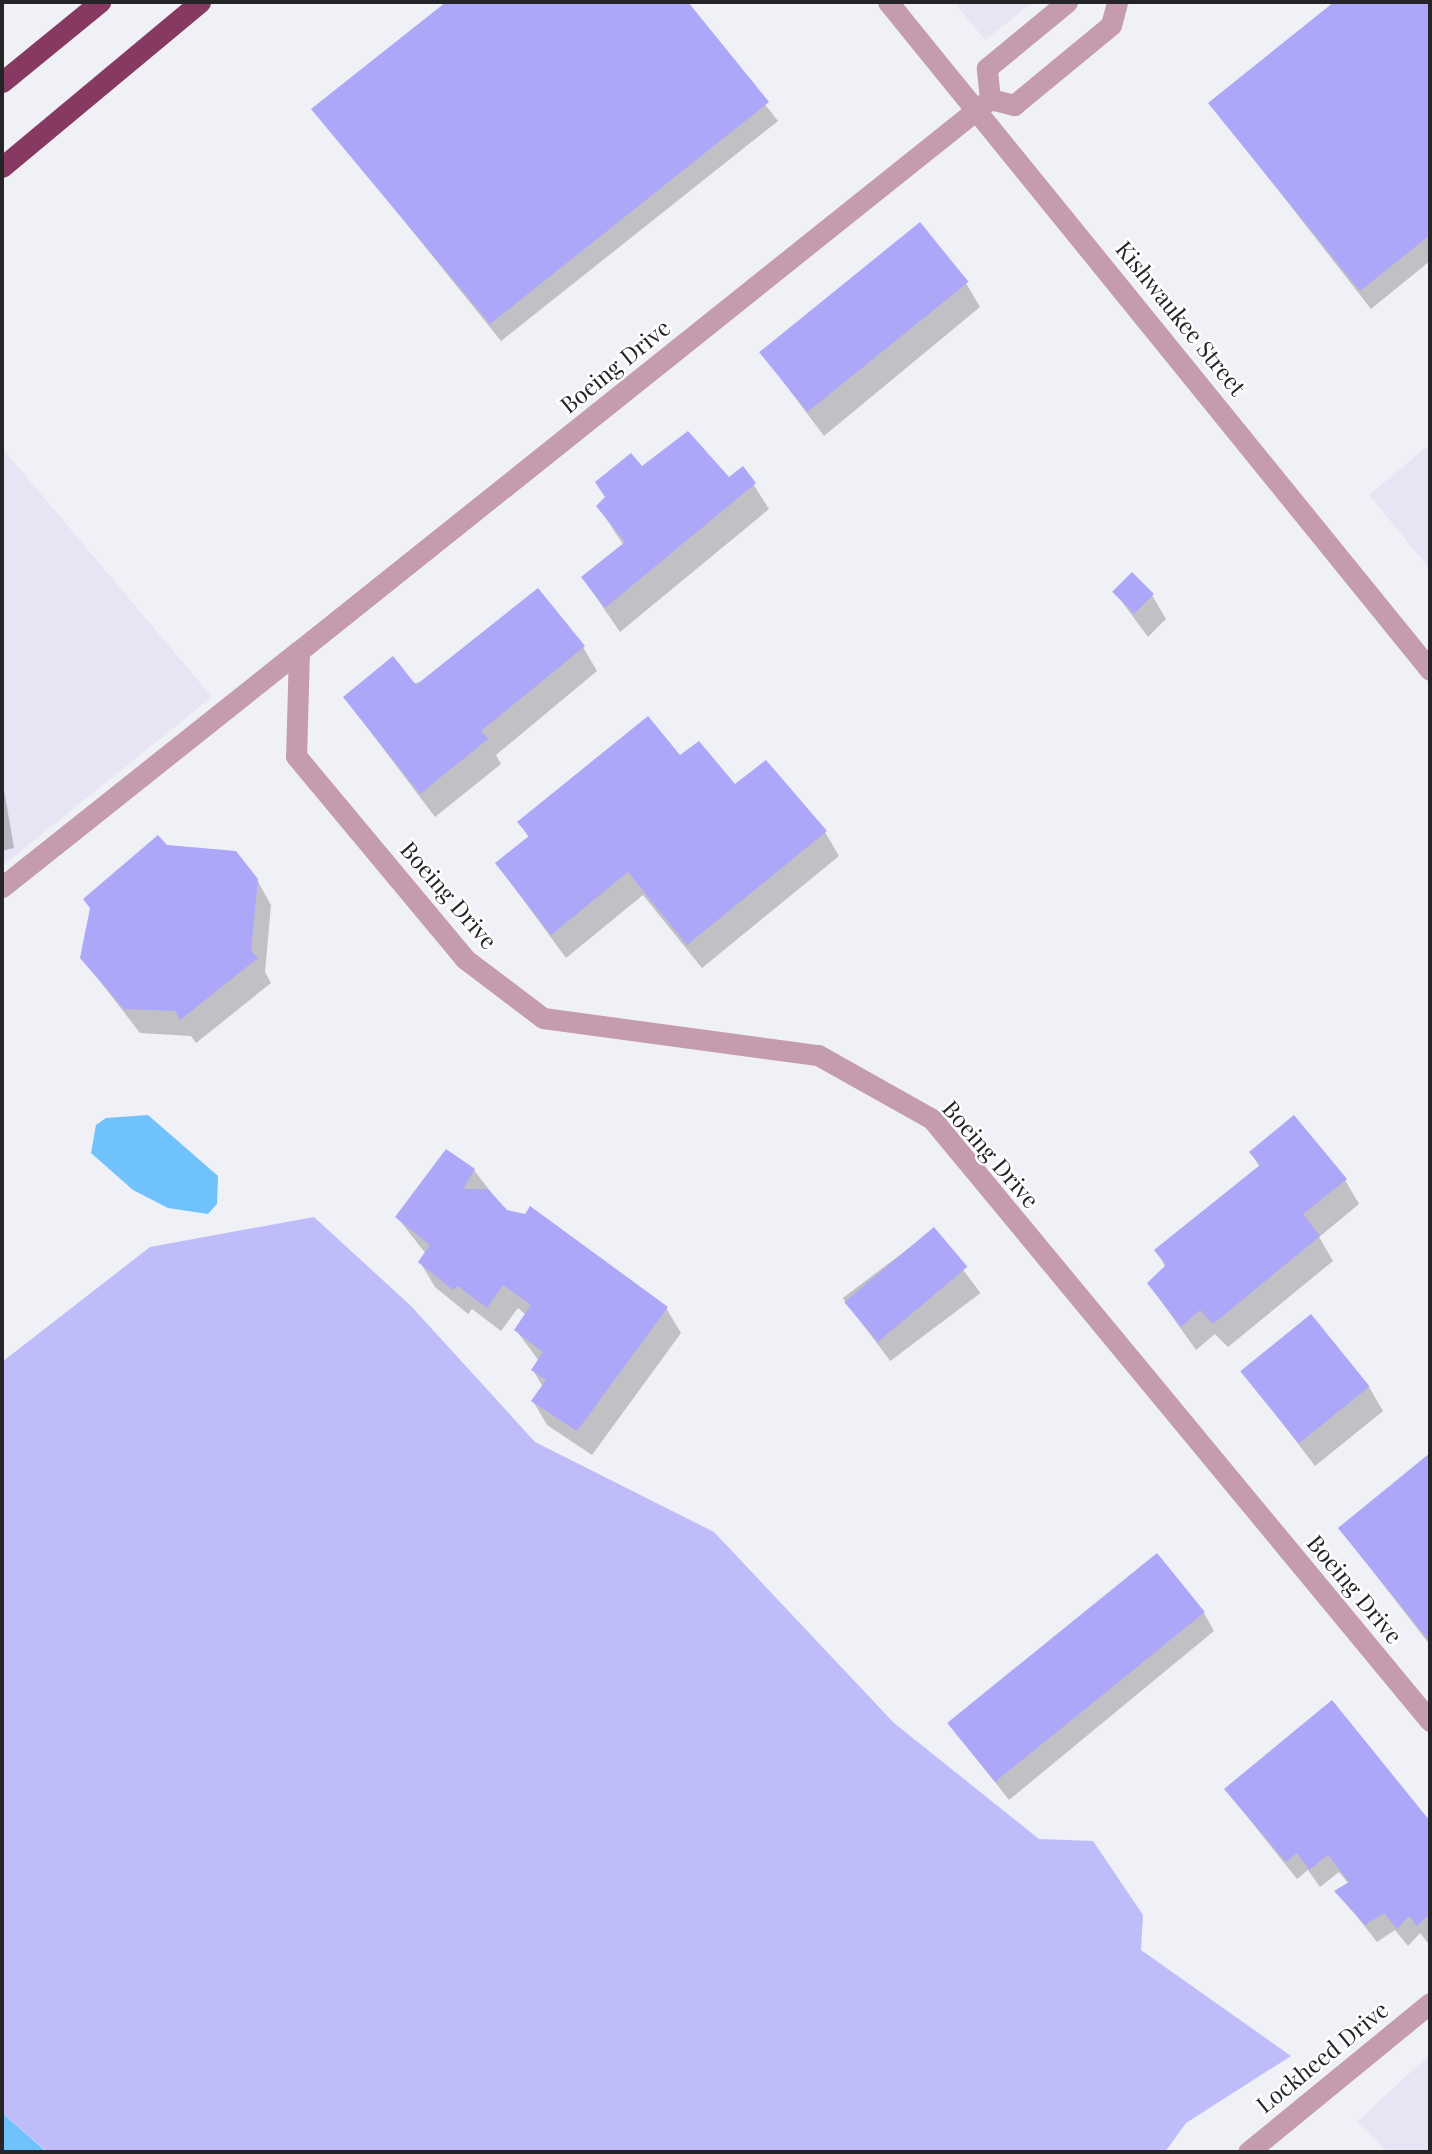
<!DOCTYPE html>
<html>
<head>
<meta charset="utf-8">
<style>
	body { margin:0 }
	#map { position:relative; width:1432px; height:2154px; overflow:hidden; background:#f0f0f7; font-family:"Playfair Display",serif }
	div>[style] { position:absolute }
	[style*='--x'] { left:calc(var(--x)*1px); top:calc(var(--y)*1px); width:calc(var(--w)*1px); rotate:calc(var(--a)*1deg) }
	.built>* { inset:0; background:#e5e5f4 }
	.green>* { inset:0; background:#bebcf9 }
	.water>* { inset:0; background:#70c2fd }
	.shadow>* { inset:0; background:#0003; transform-origin:0 0 }
	.building>* { inset:0; background:#aca7f9; transform-origin:0 0 }
	.minor>* { height:21px; margin:-10.5px; padding:0 10.5px; transform-origin:10.5px; border-radius:10.5px; background:#c49cad }
	.highway>* { height:21px; margin:-10.5px; padding:0 10.5px; transform-origin:10.5px; border-radius:10.5px; background:#873961 }
	span { translate:-50% -50%; white-space:nowrap; text-align:center; line-height:1.15; -webkit-text-stroke:5px #fefefe; paint-order:stroke }
	.street-label { font-size:23px; color:#252528 }
	.frame { position:absolute; inset:0; border:4px solid #252528; pointer-events:none }
</style>
</head>
<body>
<div id="map">
	<div class="built">
		<i style="clip-path:polygon(954px 2px,1033px 2px,985px 40px)"></i>
		<i style="clip-path:polygon(1430px 444px,1430px 569px,1369px 495px)"></i>
		<i style="clip-path:polygon(2px 448px,212px 697px,2px 866px)"></i>
		<i style="clip-path:polygon(1430px 2054px,1430px 2152px,1388px 2152px,1357px 2122px)"></i>
	</div>
	<div class="green">
		<i style="clip-path:polygon(314px 1217px,411px 1306px,535px 1442px,714px 1532px,894px 1723px,1039px 1839px,1093px 1841px,1143px 1915px,1141px 1950px,1291px 2056px,1186px 2123px,1165px 2152px,48px 2152px,2px 2113px,2px 1362px,150px 1247px)"></i>
	</div>
	<div class="water">
		<i style="clip-path:polygon(148px 1115px,218px 1176px,217px 1204px,208px 1214px,168px 1208px,133px 1190px,91px 1153px,96px 1125px,106px 1118px)"></i>
		<i style="clip-path:polygon(2px 2113px,47px 2152px,48px 2152px,2px 2152px)"></i>
	</div>
	<div class="shadow">
		<i style="clip-path:polygon(449px 2px,685px 2px,778px 121px,501px 341px,314px 109px)"></i>
		<i style="clip-path:polygon(1337px 2px,1430px 2px,1430px 261px,1371px 309px,1211px 104px)"></i>
		<i style="clip-path:polygon(966px 283px,980px 307px,824px 436px,763px 355px)"></i>
		<i style="clip-path:polygon(642px 468px,728px 480px,743px 468px,769px 509px,620px 632px,583px 578px,624px 546px,598px 506px)"></i>
		<i style="clip-path:polygon(1114px 591px,1152px 595px,1166px 619px,1148px 637px)"></i>
		<i style="clip-path:polygon(583px 647px,597px 671px,496px 755px,501px 764px,435px 817px,345px 698px)"></i>
		<i style="clip-path:polygon(680px 758px,825px 832px,839px 856px,702px 968px,643px 895px,566px 958px,497px 864px,529px 838px,519px 822px)"></i>
		<i style="clip-path:polygon(2px 778px,14px 848px,2px 851px)"></i>
		<i style="clip-path:polygon(166px 846px,257px 880px,271px 905px,265px 972px,271px 983px,196px 1043px,191px 1036px,140px 1033px,82px 958px)"></i>
		<i style="clip-path:polygon(1251px 1152px,1345px 1180px,1359px 1204px,1319px 1237px,1333px 1261px,1228px 1347px,1215px 1334px,1196px 1350px,1149px 1284px,1166px 1268px,1156px 1250px,1260px 1168px)"></i>
		<i style="clip-path:polygon(474px 1170px,506px 1212px,666px 1308px,681px 1333px,592px 1455px,547px 1425px,533px 1401px,543px 1387px,533px 1370px,539px 1361px,516px 1330px,526px 1315px,518px 1308px,501px 1331px,472px 1309px,468px 1314px,435px 1287px,420px 1262px,426px 1254px,397px 1217px)"></i>
		<i style="left:933px;top:1230px;width:79px;height:113px;rotate:53deg"></i>
		<i style="clip-path:polygon(1244px 1373px,1369px 1387px,1383px 1411px,1315px 1466px)"></i>
		<i style="clip-path:polygon(1430px 1455px,1430px 1645px,1340px 1529px)"></i>
		<i style="clip-path:polygon(1204px 1613px,1214px 1631px,1009px 1800px,952px 1727px)"></i>
		<i style="clip-path:polygon(1331px 1703px,1430px 1823px,1428px 1943px,1420px 1933px,1408px 1946px,1395px 1930px,1377px 1942px,1337px 1891px,1349px 1884px,1339px 1872px,1320px 1887px,1308px 1870px,1297px 1879px,1226px 1790px)"></i>
	</div>
	<div class="building">
		<i style="clip-path:polygon(446px 2px,688px 2px,769px 102px,490px 324px,311px 109px)"></i>
		<i style="clip-path:polygon(1334px 2px,1430px 2px,1430px 235px,1360px 291px,1208px 103px)"></i>
		<i style="left:920px;top:222px;width:77px;height:207px;rotate:51deg"></i>
		<i style="clip-path:polygon(688px 431px,729px 477px,743px 466px,756px 483px,605px 608px,581px 577px,625px 542px,596px 506px,605px 497px,595px 482px,631px 453px,642px 466px)"></i>
		<i style="left:1132px;top:572px;width:31px;height:28px;rotate:45deg"></i>
		<i style="clip-path:polygon(538px 588px,585px 646px,481px 731px,488px 739px,420px 794px,343px 697px,393px 656px,416px 685px)"></i>
		<i style="clip-path:polygon(648px 716px,680px 755px,699px 741px,735px 784px,766px 760px,827px 831px,687px 945px,628px 872px,551px 935px,495px 863px,529px 836px,517px 822px)"></i>
		<i style="clip-path:polygon(158px 835px,167px 845px,236px 851px,258px 879px,251px 951px,258px 958px,180px 1020px,175px 1011px,124px 1009px,80px 958px,90px 908px,83px 899px)"></i>
		<i style="clip-path:polygon(1294px 1115px,1347px 1179px,1303px 1214px,1320px 1236px,1213px 1324px,1200px 1310px,1181px 1327px,1147px 1283px,1166px 1265px,1154px 1250px,1260px 1165px,1249px 1152px)"></i>
		<i style="clip-path:polygon(446px 1149px,475px 1169px,463px 1189px,488px 1189px,507px 1210px,525px 1214px,530px 1206px,668px 1307px,577px 1431px,531px 1401px,546px 1380px,531px 1370px,543px 1352px,514px 1330px,531px 1305px,503px 1285px,487px 1308px,458px 1286px,453px 1290px,418px 1262px,430px 1245px,395px 1217px)"></i>
		<i style="left:934px;top:1227px;width:52px;height:117px;rotate:50deg"></i>
		<i style="left:1311px;top:1314px;width:93px;height:91px;rotate:51deg"></i>
		<i style="clip-path:polygon(1430px 1453px,1430px 1642px,1338px 1528px)"></i>
		<i style="left:1157px;top:1553px;width:76px;height:270px;rotate:51deg"></i>
		<i style="clip-path:polygon(1332px 1700px,1430px 1821px,1430px 1914px,1417px 1926px,1409px 1916px,1397px 1929px,1384px 1913px,1365px 1925px,1334px 1891px,1349px 1882px,1328px 1855px,1309px 1870px,1297px 1853px,1286px 1862px,1224px 1789px)"></i>
	</div>
	<div class="minor">
		<i style="--x:888;--y:2;--w:860;--a:50.94"></i>
		<i style="--x:990;--y:99;--w:884;--a:141.38"></i>
		<i style="--x:299;--y:651;--w:105;--a:91.6"></i>
		<i style="--x:296;--y:756;--w:264;--a:50.2"></i>
		<i style="--x:465;--y:959;--w:98;--a:37.1"></i>
		<i style="--x:543;--y:1018;--w:277;--a:7.7"></i>
		<i style="--x:818;--y:1055;--w:131;--a:29.3"></i>
		<i style="--x:932;--y:1119;--w:781;--a:50.4"></i>
		<i style="--x:990;--y:99;--w:25;--a:14"></i>
		<i style="--x:1014;--y:105;--w:126;--a:-39.5"></i>
		<i style="--x:1111;--y:25;--w:24;--a:-75"></i>
		<i style="--x:990;--y:99;--w:31;--a:-96"></i>
		<i style="--x:987;--y:68;--w:104;--a:-39.5"></i>
		<i style="--x:2;--y:887;--w:379;--a:-38.5"></i>
		<i style="--x:1248;--y:2152;--w:235;--a:-39.3"></i>
	</div>
	<div class="highway">
		<i style="--x:2;--y:82;--w:127;--a:-39.2"></i>
		<i style="--x:2;--y:167;--w:258;--a:-39.8"></i>
	</div>
	<div class="street-label">
		<span style="left:1181px;top:318px;rotate:51deg">Kishwaukee Street</span>
		<span style="left:615px;top:366px;rotate:-39deg">Boeing Drive</span>
		<span style="left:449px;top:895px;rotate:49deg">Boeing Drive</span>
		<span style="left:991px;top:1154px;rotate:49deg">Boeing Drive</span>
		<span style="left:1355px;top:1589px;rotate:50deg">Boeing Drive</span>
		<span style="left:1322px;top:2057px;rotate:-39deg">Lockheed Drive</span>
	</div>
	<div class="frame"></div>
</div>
</body>
</html>
